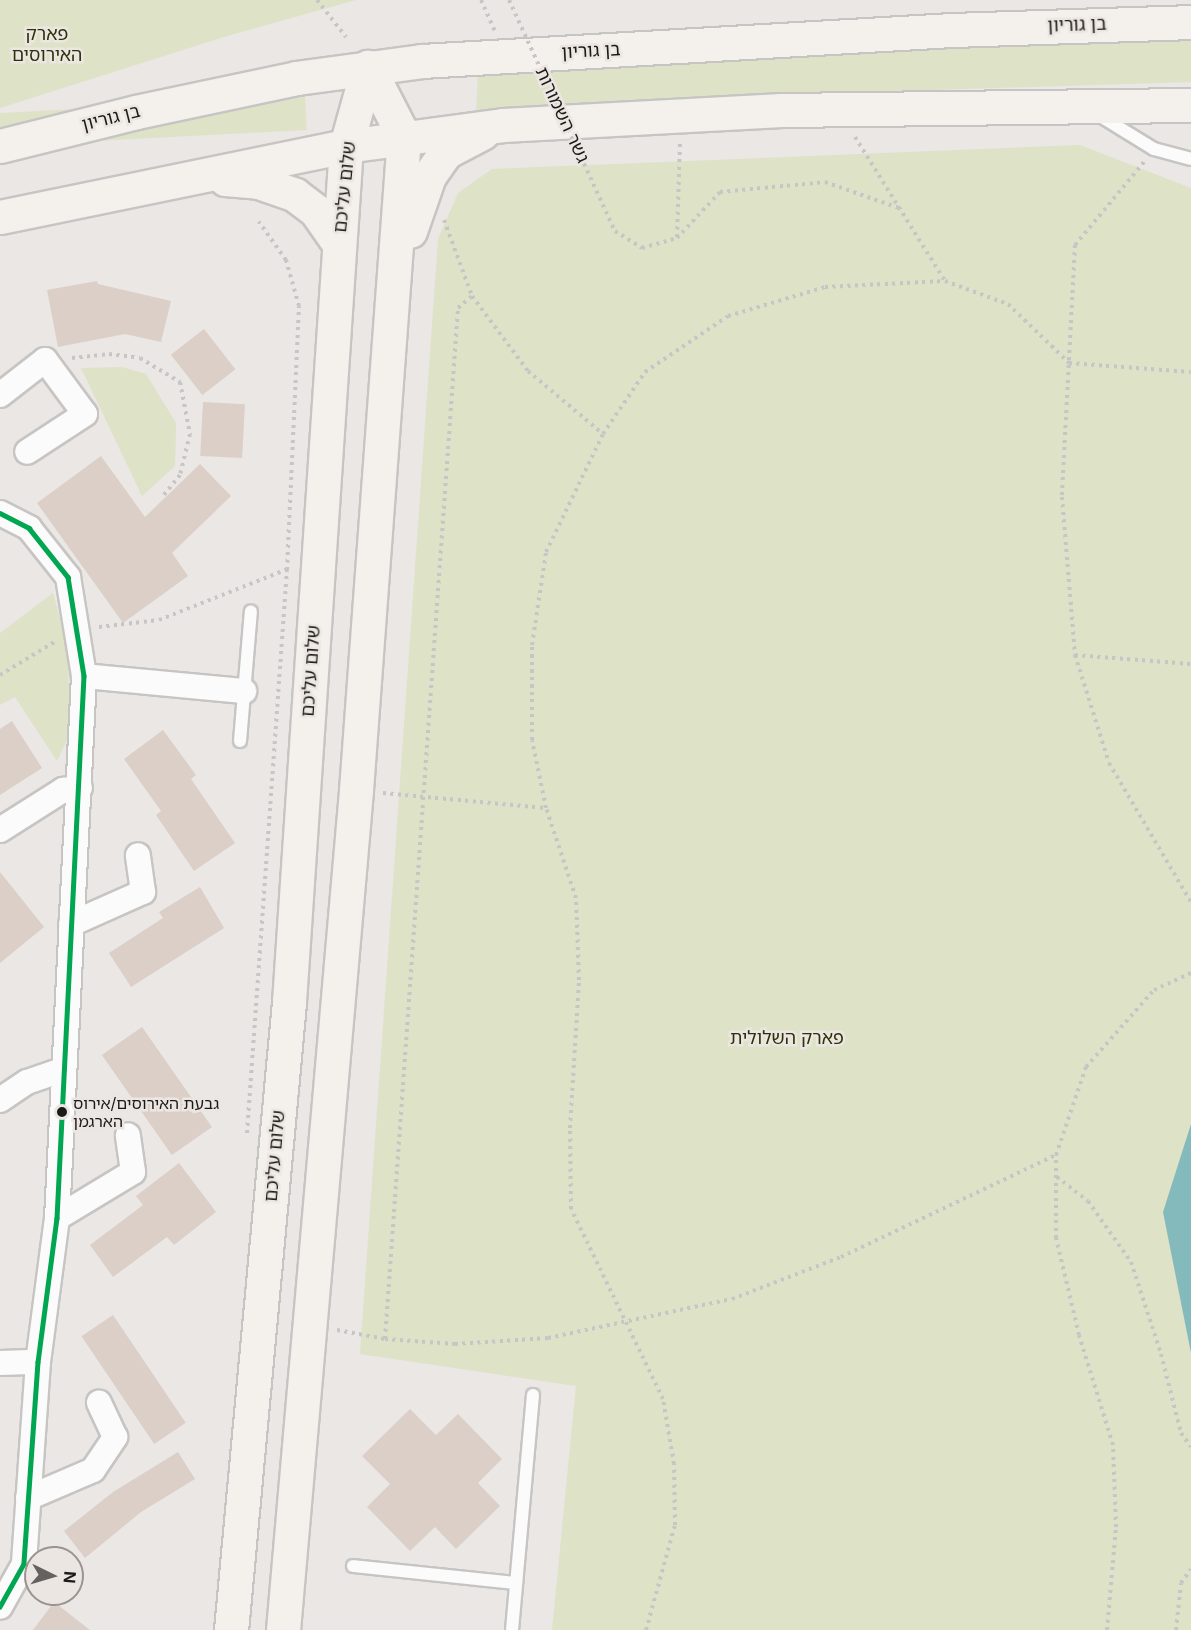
<!DOCTYPE html>
<html>
<head>
<meta charset="utf-8">
<style>
	body { margin:0 }
	#map { position:relative; width:1191px; height:1630px; overflow:hidden; background:#eae7e4; font-family:Inter,"Noto Sans Hebrew",sans-serif }
	div>[style] { position:absolute }
	[style*='--x'] { left:calc(var(--x)*1px); top:calc(var(--y)*1px); width:calc(var(--w)*1px); rotate:calc(var(--a)*1deg) }
	.green>* { inset:0; background:#dee2c7; transform-origin:0 0 }
	.water>* { inset:0; background:#85babd }
	.building>* { inset:0; background:#dbcfc8; transform-origin:0 0 }
	.path>* { height:4px; margin-top:-2px; transform-origin:0; background:repeating-linear-gradient(90deg,#c7c5c5 0 3px,transparent 0 7.5px) }
	.roads { filter:drop-shadow(2px 0 #c7c5c3) drop-shadow(-2px 0 #c7c5c3) drop-shadow(0 2px #c7c5c3) drop-shadow(0 -2px #c7c5c3) }
	.service>* { height:12px; margin:-6px; padding:0 6px; transform-origin:6px; border-radius:6px; background:#fcfbfb }
	.minor>* { height:24px; margin:-12px; padding:0 12px; transform-origin:12px; border-radius:12px; background:#fcfbfb }
	.secondary>* { height:33px; margin:-16.5px; padding:0 16.5px; transform-origin:16.5px; border-radius:16.5px; background:#f4f1ed }
	.path-bridge>* { height:4px; margin-top:-2px; transform-origin:0; background:repeating-linear-gradient(90deg,#c7c5c5 0 3px,transparent 0 7.5px) }
	.bus-1>* { height:4.5px; margin:-2.25px; padding:0 2.25px; transform-origin:2.25px; border-radius:2.25px; background:#00a651 }
	.dots>* { width:16px; height:16px; translate:-50% -50%; box-sizing:border-box; border:3px solid #ece6e2; border-radius:50% }
	span { translate:-50% -50%; white-space:nowrap; text-align:center; line-height:1.15; -webkit-text-stroke:5px #ece6e2; paint-order:stroke }
	.bus-label { font-size:16px; color:#1c1a18 }
	.left { translate:0 -50%; text-align:left }
	.street-label { font-size:18px; color:#1c1a18 }
	.park-label { font-size:18px; color:#2e3307 }
	.north { position:absolute; left:24px; top:1546px; width:60px; height:60px; box-sizing:border-box; background:#ece6e2; border:2px solid #999491; border-radius:50%; rotate:95deg; font-size:16px; font-weight:700; line-height:24px; text-align:center; color:#1c1a18 }
	.north::after { content:''; display:block; margin:auto; width:21px; height:27px; background:#64625f; clip-path:polygon(50% 0,100% 100%,50% 72%,0 100%) }
</style>
</head>
<body>
<div id="map">
	<div class="green">
		<i style="clip-path:polygon(0 0,356px 0,227px 36px,0 108px)"></i>
		<i style="clip-path:polygon(1191px 38px,1191px 82px,768px 95px,476px 115px,478px 75px,1070px 40px)"></i>
		<i style="left:305px;top:97px;width:33px;height:313px;rotate:87deg"></i>
		<i style="clip-path:polygon(1080px 145px,1191px 188px,1191px 1630px,552px 1630px,576px 1386px,360px 1354px,438px 239px,458px 193px,492px 169px)"></i>
		<i style="clip-path:polygon(122px 367px,146px 374px,176px 423px,175px 466px,142px 496px,81px 368px)"></i>
		<i style="clip-path:polygon(53px 593px,68px 648px,70px 734px,57px 761px,15px 697px,0 705px,0 633px)"></i>
	</div>
	<div class="water">
		<i style="clip-path:polygon(1191px 1124px,1191px 1353px,1163px 1212px)"></i>
	</div>
	<div class="building">
		<i style="clip-path:polygon(97px 281px,98px 284px,171px 301px,161px 342px,125px 334px,58px 347px,47px 290px)"></i>
		<i style="left:204px;top:329px;width:51px;height:42px;rotate:52deg"></i>
		<i style="left:203px;top:402px;width:42px;height:54px;rotate:3deg"></i>
		<i style="clip-path:polygon(101px 456px,145px 517px,200px 464px,231px 496px,172px 553px,188px 576px,123px 623px,37px 503px)"></i>
		<i style="clip-path:polygon(12px 721px,42px 768px,0 795px,0 729px)"></i>
		<i style="clip-path:polygon(163px 730px,196px 775px,191px 779px,235px 843px,194px 871px,156px 815px,161px 811px,124px 759px)"></i>
		<i style="clip-path:polygon(0 872px,44px 927px,0 963px)"></i>
		<i style="clip-path:polygon(200px 887px,224px 928px,131px 987px,109px 953px,163px 918px,159px 912px)"></i>
		<i style="left:142px;top:1027px;width:122px;height:49px;rotate:55deg"></i>
		<i style="clip-path:polygon(179px 1163px,216px 1212px,174px 1245px,167px 1237px,113px 1277px,90px 1245px,143px 1205px,136px 1196px)"></i>
		<i style="left:113px;top:1315px;width:130px;height:38px;rotate:56deg"></i>
		<i style="clip-path:polygon(410px 1409px,436px 1435px,458px 1414px,502px 1459px,478px 1483px,500px 1506px,456px 1549px,435px 1527px,410px 1551px,367px 1507px,390px 1484px,362px 1456px)"></i>
		<i style="clip-path:polygon(178px 1452px,195px 1479px,141px 1512px,85px 1558px,64px 1531px,113px 1492px)"></i>
		<i style="clip-path:polygon(54px 1602px,90px 1630px,33px 1630px)"></i>
	</div>
	<div class="path">
		<i style="--x:317;--y:0;--w:47;--a:51.9"></i>
		<i style="--x:481;--y:0;--w:34;--a:66"></i>
		<i style="--x:855;--y:137;--w:170;--a:58"></i>
		<i style="--x:1144;--y:162;--w:108;--a:129.7"></i>
		<i style="--x:1075;--y:245;--w:252;--a:93"></i>
		<i style="--x:1062;--y:497;--w:159;--a:85.3"></i>
		<i style="--x:1075;--y:655;--w:113;--a:72.5"></i>
		<i style="--x:1109;--y:763;--w:161;--a:59.5"></i>
		<i style="--x:444;--y:220;--w:81;--a:69.8"></i>
		<i style="--x:472;--y:296;--w:94;--a:53.3"></i>
		<i style="--x:528;--y:371;--w:98;--a:40"></i>
		<i style="--x:615;--y:231;--w:32;--a:32"></i>
		<i style="--x:642;--y:248;--w:36;--a:-16"></i>
		<i style="--x:677;--y:238;--w:63;--a:-46.9"></i>
		<i style="--x:720;--y:192;--w:105;--a:-5.4"></i>
		<i style="--x:825;--y:182;--w:78;--a:19.4"></i>
		<i style="--x:677;--y:237;--w:94;--a:-88.2"></i>
		<i style="--x:72;--y:358;--w:37;--a:-6"></i>
		<i style="--x:109;--y:354;--w:31;--a:7"></i>
		<i style="--x:140;--y:358;--w:47;--a:31"></i>
		<i style="--x:180;--y:382;--w:53;--a:79.1"></i>
		<i style="--x:190;--y:434;--w:42;--a:103.7"></i>
		<i style="--x:180;--y:475;--w:26;--a:129"></i>
		<i style="--x:99;--y:627;--w:60;--a:-6.7"></i>
		<i style="--x:159;--y:620;--w:139;--a:-21.6"></i>
		<i style="--x:1075;--y:655;--w:116;--a:4.4"></i>
		<i style="--x:0;--y:675;--w:66;--a:-31.3"></i>
		<i style="--x:383;--y:793;--w:164;--a:5.3"></i>
		<i style="--x:247;--y:1133;--w:564;--a:-85.94"></i>
		<i style="--x:287;--y:570;--w:264;--a:-87.4"></i>
		<i style="--x:299;--y:306;--w:48;--a:-105.8"></i>
		<i style="--x:286;--y:260;--w:47;--a:-125.4"></i>
		<i style="--x:1057;--y:1177;--w:39;--a:38"></i>
		<i style="--x:1088;--y:1201;--w:75;--a:54.8"></i>
		<i style="--x:1131;--y:1262;--w:97;--a:71.9"></i>
		<i style="--x:1161;--y:1354;--w:81;--a:75.8"></i>
		<i style="--x:1181;--y:1433;--w:17;--a:54"></i>
		<i style="--x:337;--y:1330;--w:49;--a:10.6"></i>
		<i style="--x:385;--y:1339;--w:70;--a:4.1"></i>
		<i style="--x:455;--y:1344;--w:93;--a:-3.7"></i>
		<i style="--x:548;--y:1338;--w:188;--a:-12"></i>
		<i style="--x:732;--y:1299;--w:117;--a:-21.1"></i>
		<i style="--x:841;--y:1257;--w:238;--a:-25.4"></i>
		<i style="--x:385;--y:1339;--w:1034;--a:-85.95"></i>
		<i style="--x:458;--y:308;--w:18;--a:-41"></i>
		<i style="--x:646;--y:1630;--w:109;--a:-74.6"></i>
		<i style="--x:675;--y:1525;--w:61;--a:-90.9"></i>
		<i style="--x:674;--y:1464;--w:66;--a:-99.6"></i>
		<i style="--x:663;--y:1399;--w:211;--a:-115.8"></i>
		<i style="--x:571;--y:1209;--w:81;--a:-90.7"></i>
		<i style="--x:570;--y:1128;--w:148;--a:-86.5"></i>
		<i style="--x:579;--y:980;--w:82;--a:-92.1"></i>
		<i style="--x:576;--y:898;--w:95;--a:-108.4"></i>
		<i style="--x:546;--y:808;--w:69;--a:-101.6"></i>
		<i style="--x:532;--y:740;--w:95;--a:-90"></i>
		<i style="--x:532;--y:645;--w:94;--a:-81.4"></i>
		<i style="--x:546;--y:552;--w:131;--a:-64.2"></i>
		<i style="--x:603;--y:434;--w:75;--a:-55.9"></i>
		<i style="--x:645;--y:372;--w:100;--a:-34"></i>
		<i style="--x:728;--y:316;--w:101;--a:-16.6"></i>
		<i style="--x:825;--y:287;--w:120;--a:-2.9"></i>
		<i style="--x:945;--y:281;--w:67;--a:20.1"></i>
		<i style="--x:1008;--y:304;--w:85;--a:44"></i>
		<i style="--x:1069;--y:363;--w:122;--a:4.2"></i>
		<i style="--x:1107;--y:1630;--w:103;--a:-85"></i>
		<i style="--x:1116;--y:1527;--w:82;--a:-92.1"></i>
		<i style="--x:1113;--y:1445;--w:115;--a:-107.2"></i>
		<i style="--x:1079;--y:1335;--w:100;--a:-103.3"></i>
		<i style="--x:1056;--y:1238;--w:83;--a:-90"></i>
		<i style="--x:1056;--y:1155;--w:93;--a:-71.2"></i>
		<i style="--x:1086;--y:1067;--w:103;--a:-48.6"></i>
		<i style="--x:1154;--y:990;--w:41;--a:-24.7"></i>
		<i style="--x:1176;--y:1630;--w:47;--a:-83.9"></i>
		<i style="--x:1181;--y:1583;--w:17;--a:-54"></i>
	</div>
	<div class="roads">
		<div class="service">
			<i style="--x:1097;--y:114;--w:67;--a:31.6"></i>
			<i style="--x:1154;--y:149;--w:38;--a:15"></i>
			<i style="--x:240;--y:741;--w:130;--a:-85.2"></i>
			<i style="--x:353;--y:1566;--w:164;--a:6"></i>
			<i style="--x:512;--y:1630;--w:236;--a:-84.9"></i>
		</div>
		<div class="minor">
			<i style="--x:0;--y:395;--w:57;--a:-37.9"></i>
			<i style="--x:45;--y:360;--w:67;--a:53.5"></i>
			<i style="--x:85;--y:414;--w:69;--a:146.8"></i>
			<i style="--x:0;--y:513;--w:33;--a:27"></i>
			<i style="--x:29;--y:528;--w:63;--a:51.5"></i>
			<i style="--x:68;--y:577;--w:100;--a:80.8"></i>
			<i style="--x:84;--y:676;--w:543;--a:92.85"></i>
			<i style="--x:57;--y:1218;--w:145;--a:97.5"></i>
			<i style="--x:38;--y:1362;--w:202;--a:94"></i>
			<i style="--x:24;--y:1564;--w:49;--a:119.2"></i>
			<i style="--x:84;--y:676;--w:161;--a:5.4"></i>
			<i style="--x:0;--y:830;--w:75;--a:-32.4"></i>
			<i style="--x:63;--y:790;--w:17;--a:-7"></i>
			<i style="--x:71;--y:924;--w:79;--a:-24"></i>
			<i style="--x:143;--y:892;--w:37;--a:-98"></i>
			<i style="--x:0;--y:1100;--w:32;--a:-34"></i>
			<i style="--x:27;--y:1082;--w:39;--a:-19"></i>
			<i style="--x:57;--y:1218;--w:89;--a:-31.2"></i>
			<i style="--x:133;--y:1172;--w:37;--a:-98"></i>
			<i style="--x:0;--y:1363;--w:38;--a:-2"></i>
			<i style="--x:28;--y:1498;--w:71;--a:-23.3"></i>
			<i style="--x:93;--y:1470;--w:40;--a:-56"></i>
			<i style="--x:115;--y:1437;--w:38;--a:-115"></i>
		</div>
		<div class="secondary">
			<i style="--x:0;--y:146;--w:140;--a:-14"></i>
			<i style="--x:136;--y:112;--w:165;--a:-11.9"></i>
			<i style="--x:297;--y:78;--w:126;--a:-7.7"></i>
			<i style="--x:422;--y:61;--w:531;--a:-3.35"></i>
			<i style="--x:952;--y:30;--w:239;--a:-1.9"></i>
			<i style="--x:225;--y:179;--w:33;--a:5"></i>
			<i style="--x:258;--y:182;--w:39;--a:19"></i>
			<i style="--x:295;--y:195;--w:26;--a:37"></i>
			<i style="--x:316;--y:211;--w:40;--a:55.1"></i>
			<i style="--x:0;--y:217;--w:353;--a:-11.6"></i>
			<i style="--x:346;--y:146;--w:158;--a:-7.6"></i>
			<i style="--x:503;--y:125;--w:279;--a:-3.1"></i>
			<i style="--x:782;--y:110;--w:409;--a:-0.7"></i>
			<i style="--x:410;--y:231;--w:58;--a:-70.9"></i>
			<i style="--x:429;--y:176;--w:29;--a:-55"></i>
			<i style="--x:446;--y:152;--w:41;--a:-27.8"></i>
			<i style="--x:231;--y:1630;--w:631;--a:-84.72"></i>
			<i style="--x:289;--y:1002;--w:858;--a:-86.19"></i>
			<i style="--x:346;--y:146;--w:82;--a:-74.4"></i>
			<i style="--x:283;--y:1630;--w:843;--a:-85.03"></i>
			<i style="--x:356;--y:790;--w:655;--a:-85.8"></i>
			<i style="--x:404;--y:137;--w:79;--a:-117.2"></i>
		</div>
	</div>
	<div class="path-bridge">
		<i style="--x:509;--y:0;--w:254;--a:65.4"></i>
	</div>
	<div class="bus-1">
		<i style="--x:0;--y:513;--w:33;--a:27"></i>
		<i style="--x:29;--y:528;--w:63;--a:51.5"></i>
		<i style="--x:68;--y:577;--w:100;--a:80.8"></i>
		<i style="--x:84;--y:676;--w:543;--a:92.85"></i>
		<i style="--x:57;--y:1218;--w:145;--a:97.5"></i>
		<i style="--x:38;--y:1362;--w:202;--a:94"></i>
		<i style="--x:24;--y:1564;--w:49;--a:119.2"></i>
	</div>
	<div class="dots">
		<i style="left:62px;top:1112px;background:#1c1a18"></i>
	</div>
	<div class="bus-label">
		<span class="left" style="left:73px;top:1112px">גבעת האירוסים/אירוס<br>הארגמן</span>
	</div>
	<div class="street-label">
		<span style="left:1077px;top:25px;rotate:-2deg">בן גוריון</span>
		<span style="left:591px;top:51px;rotate:-3deg">בן גוריון</span>
		<span style="left:562px;top:115px;rotate:65deg">גשר השמורות</span>
		<span style="left:111px;top:118px;rotate:-14deg">בן גוריון</span>
		<span style="left:345px;top:187px;rotate:-84deg">שלום עליכם</span>
		<span style="left:311px;top:671px;rotate:-86deg">שלום עליכם</span>
		<span style="left:275px;top:1156px;rotate:-85deg">שלום עליכם</span>
	</div>
	<div class="park-label">
		<span style="left:47px;top:45px">פארק<br>האירוסים</span>
		<span style="left:787px;top:1038px">פארק השלולית</span>
	</div>
	<div class="north">N</div>
</div>
</body>
</html>
